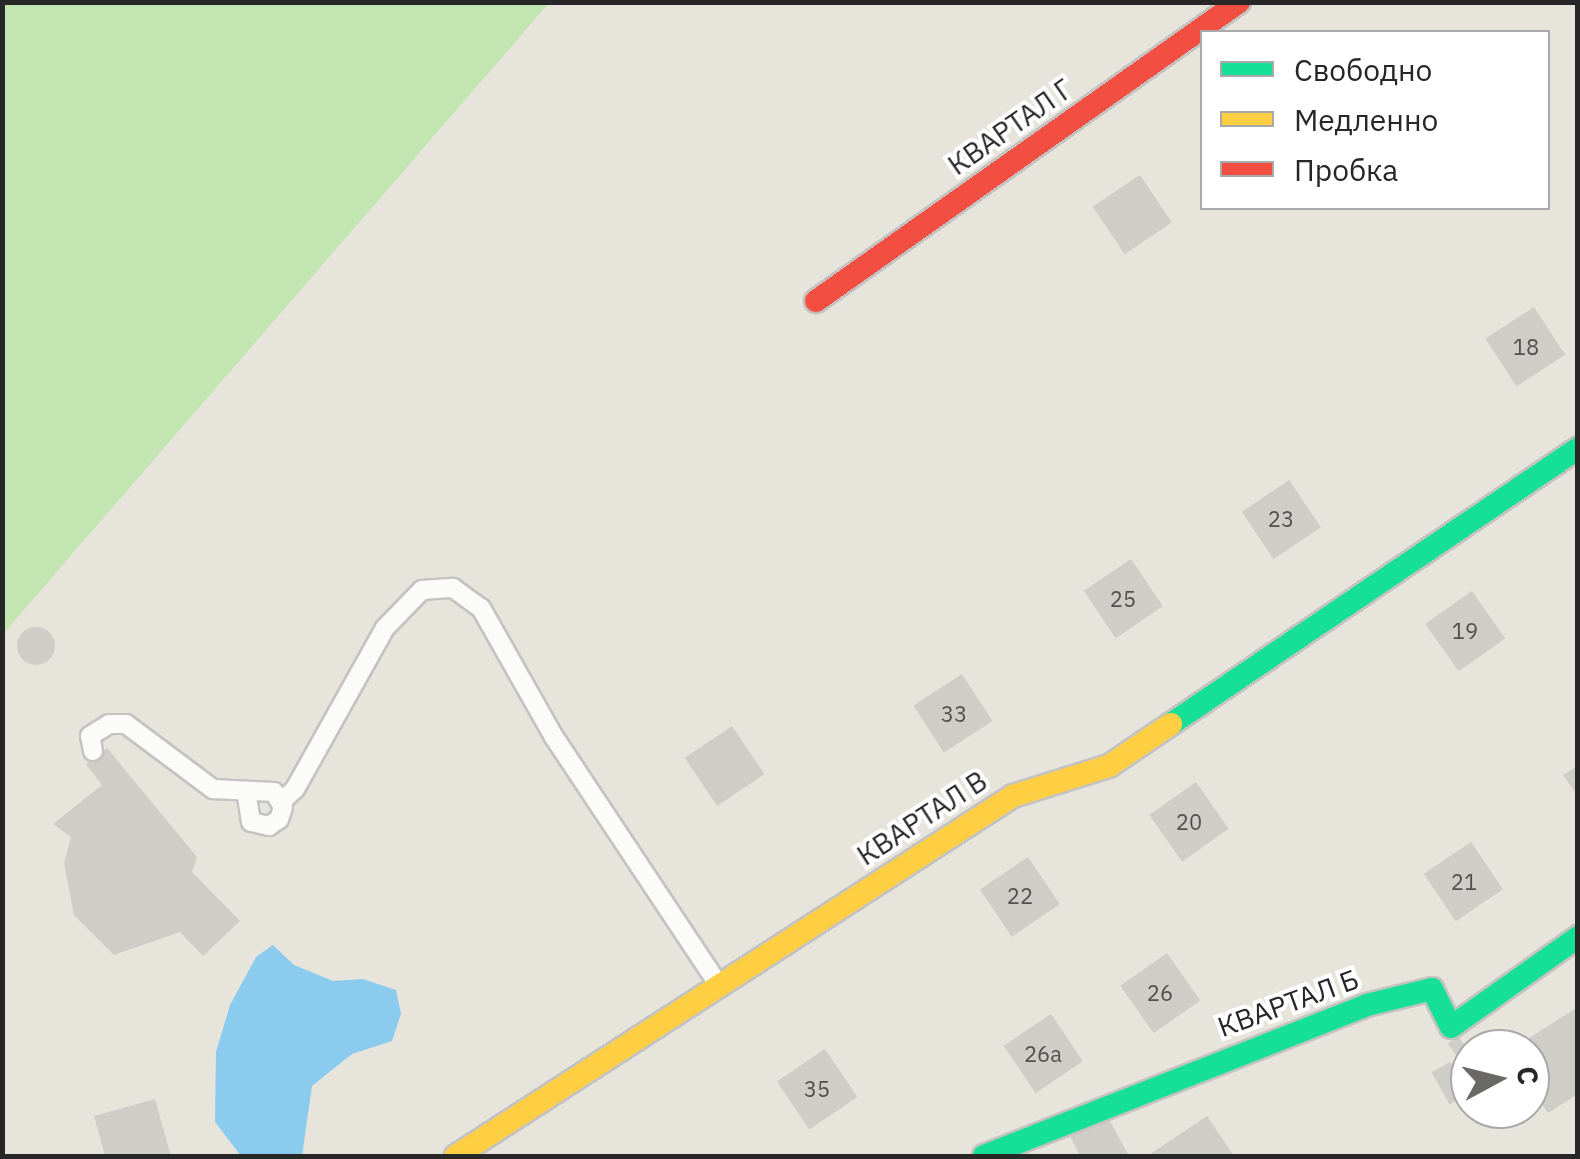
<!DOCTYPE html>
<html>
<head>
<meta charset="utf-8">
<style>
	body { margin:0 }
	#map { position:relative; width:1580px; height:1159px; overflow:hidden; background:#e7e4dc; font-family:"IBM Plex Sans",sans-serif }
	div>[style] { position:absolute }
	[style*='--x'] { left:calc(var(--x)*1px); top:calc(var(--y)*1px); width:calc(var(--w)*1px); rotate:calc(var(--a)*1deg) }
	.green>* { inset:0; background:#c3e5b2 }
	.water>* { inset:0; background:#8bcbee }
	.building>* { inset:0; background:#cfcdc8; transform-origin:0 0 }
	.round { border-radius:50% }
	.roads { filter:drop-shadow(2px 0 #c4c3c2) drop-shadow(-2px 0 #c4c3c2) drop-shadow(0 2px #c4c3c2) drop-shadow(0 -2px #c4c3c2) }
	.lane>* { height:18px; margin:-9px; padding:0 9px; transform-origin:9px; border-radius:9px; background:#fbfbfa }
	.fast>* { height:22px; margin:-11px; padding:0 11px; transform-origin:11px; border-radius:11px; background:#16e098 }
	.slow>* { height:22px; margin:-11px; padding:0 11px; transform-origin:11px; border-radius:11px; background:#ffcf43 }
	.jam>* { height:22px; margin:-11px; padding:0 11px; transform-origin:11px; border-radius:11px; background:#f24e42 }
	span { translate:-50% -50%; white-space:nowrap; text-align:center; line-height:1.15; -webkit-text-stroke:8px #fff; paint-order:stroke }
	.number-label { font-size:22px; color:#525150 }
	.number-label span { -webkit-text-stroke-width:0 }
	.street-label { font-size:28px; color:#272727 }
	.frame { position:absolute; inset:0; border:5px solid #272727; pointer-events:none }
	.legend { position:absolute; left:1200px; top:30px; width:350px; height:180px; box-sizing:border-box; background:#fff; border:2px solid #a9a9a9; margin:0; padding:12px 18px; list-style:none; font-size:30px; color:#272727 }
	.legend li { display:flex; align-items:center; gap:20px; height:50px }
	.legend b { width:50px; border:2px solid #a9a9a9 }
	.north { position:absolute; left:1450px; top:1029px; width:100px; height:100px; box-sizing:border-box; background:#fff; border:2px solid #a9a9a9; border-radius:50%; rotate:83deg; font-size:28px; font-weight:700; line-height:40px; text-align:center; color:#272727 }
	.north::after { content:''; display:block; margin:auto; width:35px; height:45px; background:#6a6966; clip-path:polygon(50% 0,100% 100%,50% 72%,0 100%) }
</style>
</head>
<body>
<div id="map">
	<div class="green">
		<i style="clip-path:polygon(3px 2px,549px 3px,3px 634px,2px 3px)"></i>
	</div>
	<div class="water">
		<i style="clip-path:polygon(273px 945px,294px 965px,333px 981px,363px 979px,396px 990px,401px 1014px,392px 1041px,352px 1054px,312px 1086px,302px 1156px,241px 1156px,215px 1122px,216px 1052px,230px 1005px,256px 957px)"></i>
	</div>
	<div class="building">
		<i style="left:1140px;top:175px;width:57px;height:57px;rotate:56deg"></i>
		<i style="left:1534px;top:307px;width:57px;height:58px;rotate:57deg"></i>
		<i style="left:1289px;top:480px;width:57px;height:57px;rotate:56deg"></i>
		<i style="left:1131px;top:559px;width:57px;height:57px;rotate:56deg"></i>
		<i style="left:1472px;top:591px;width:58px;height:57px;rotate:55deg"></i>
		<i class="round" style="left:17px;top:627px;width:38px;height:38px"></i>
		<i style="left:962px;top:674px;width:56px;height:58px;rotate:57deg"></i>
		<i style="left:732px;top:726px;width:58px;height:57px;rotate:56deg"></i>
		<i style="clip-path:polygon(107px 748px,197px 857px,192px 872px,240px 921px,203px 956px,180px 932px,114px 955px,74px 915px,64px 863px,71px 837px,53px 824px,102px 785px,86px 764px)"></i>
		<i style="clip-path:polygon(1578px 766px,1578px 796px,1563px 775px)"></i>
		<i style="left:1196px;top:782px;width:57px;height:57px;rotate:55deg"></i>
		<i style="left:1471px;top:842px;width:57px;height:57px;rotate:56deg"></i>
		<i style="left:1028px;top:857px;width:57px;height:58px;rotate:56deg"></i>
		<i style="left:1167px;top:953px;width:58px;height:57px;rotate:55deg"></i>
		<i style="clip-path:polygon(1578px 1007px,1578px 1094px,1548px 1113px,1530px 1086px,1530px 1049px,1512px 1049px)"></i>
		<i style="left:1051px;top:1014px;width:57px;height:57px;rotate:56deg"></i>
		<i style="left:1458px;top:1036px;width:20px;height:13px;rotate:53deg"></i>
		<i style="left:825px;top:1049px;width:58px;height:58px;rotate:56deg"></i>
		<i style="left:1450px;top:1062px;width:37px;height:21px;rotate:61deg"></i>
		<i style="clip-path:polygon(155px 1099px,171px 1156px,105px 1156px,94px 1116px)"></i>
		<i style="clip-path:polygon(1106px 1114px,1128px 1154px,1080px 1156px,1069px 1134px)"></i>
		<i style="clip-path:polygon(1207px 1116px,1234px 1156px,1147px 1156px)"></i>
	</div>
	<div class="roads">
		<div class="lane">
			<i style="--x:93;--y:751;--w:15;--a:-101"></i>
			<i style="--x:90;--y:736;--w:22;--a:-32"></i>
			<i style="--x:109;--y:724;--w:17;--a:0"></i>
			<i style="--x:126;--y:724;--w:109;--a:36.8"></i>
			<i style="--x:213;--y:789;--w:61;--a:2.8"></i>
			<i style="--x:274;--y:792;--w:17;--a:59"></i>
			<i style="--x:283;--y:807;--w:13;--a:108"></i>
			<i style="--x:279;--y:819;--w:12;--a:145"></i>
			<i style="--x:269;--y:826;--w:18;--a:-167"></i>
			<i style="--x:251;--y:822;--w:26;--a:-99"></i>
			<i style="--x:282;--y:801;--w:18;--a:-43"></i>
			<i style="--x:295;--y:789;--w:184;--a:-60.8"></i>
			<i style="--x:385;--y:628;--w:53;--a:-45.8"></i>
			<i style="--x:422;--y:590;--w:31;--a:-4"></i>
			<i style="--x:453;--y:588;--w:34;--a:36"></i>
			<i style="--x:481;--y:608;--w:148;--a:60.5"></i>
			<i style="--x:554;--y:737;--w:298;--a:56.4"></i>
		</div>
		<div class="fast">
			<i style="--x:1171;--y:724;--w:492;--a:-34.1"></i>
			<i style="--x:984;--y:1156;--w:412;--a:-21.5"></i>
			<i style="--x:1367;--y:1005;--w:67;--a:-13.8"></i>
			<i style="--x:1432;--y:989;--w:42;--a:63.4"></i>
			<i style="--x:1451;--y:1027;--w:156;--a:-35.3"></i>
		</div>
		<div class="slow">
			<i style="--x:456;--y:1156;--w:663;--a:-32.88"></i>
			<i style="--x:1013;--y:796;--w:101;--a:-17.4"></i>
			<i style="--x:1109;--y:766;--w:75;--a:-34.1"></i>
		</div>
		<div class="jam">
			<i style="--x:816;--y:301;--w:518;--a:-35.25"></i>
		</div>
	</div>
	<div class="number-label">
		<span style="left:1526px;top:347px">18</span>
		<span style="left:1281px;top:519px">23</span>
		<span style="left:1123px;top:599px">25</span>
		<span style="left:1465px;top:631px">19</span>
		<span style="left:954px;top:714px">33</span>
		<span style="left:1189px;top:822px">20</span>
		<span style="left:1464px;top:882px">21</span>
		<span style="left:1020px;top:896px">22</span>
		<span style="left:1160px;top:993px">26</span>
		<span style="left:1043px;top:1054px">26а</span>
		<span style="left:817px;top:1089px">35</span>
	</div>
	<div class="street-label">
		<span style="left:1010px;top:127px;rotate:-35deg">КВАРТАЛ Г</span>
		<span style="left:922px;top:818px;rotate:-33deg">КВАРТАЛ В</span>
		<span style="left:1288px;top:1003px;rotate:-20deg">КВАРТАЛ Б</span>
	</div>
	<div class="frame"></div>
	<ul class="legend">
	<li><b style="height:12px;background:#16e098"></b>Свободно</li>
	<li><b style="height:12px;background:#ffcf43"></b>Медленно</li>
	<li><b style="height:12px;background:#f24e42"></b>Пробка</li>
	</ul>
	<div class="north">С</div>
</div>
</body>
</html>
